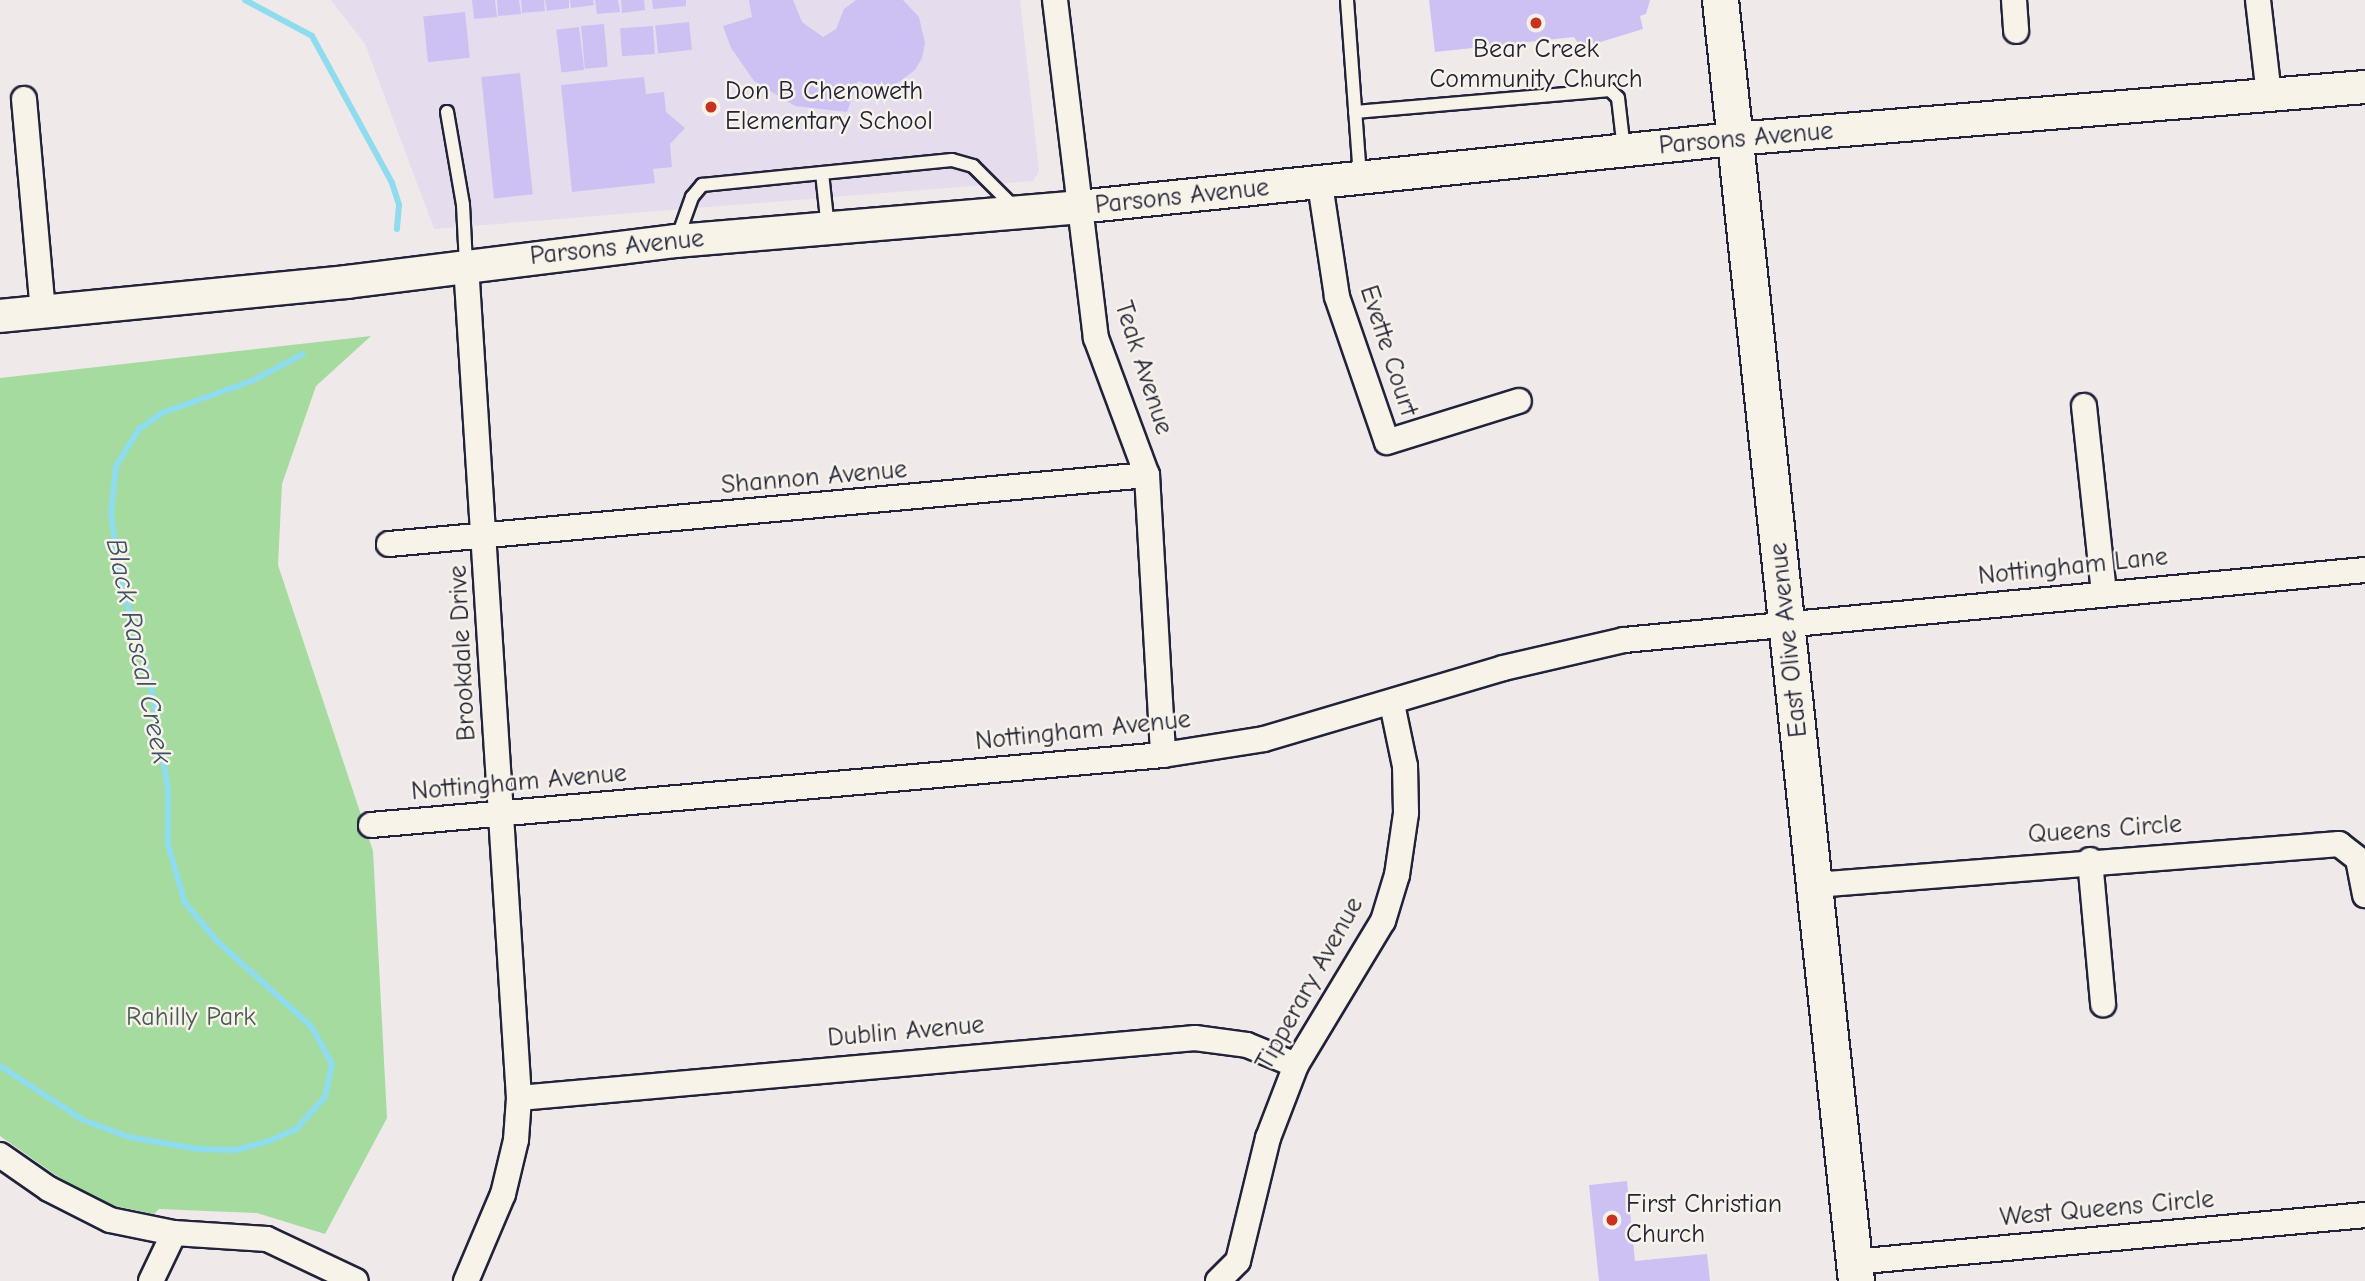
<!DOCTYPE html>
<html>
<head>
<meta charset="utf-8">
<style>
	body { margin:0 }
	#map { position:relative; width:2365px; height:1281px; overflow:hidden; background:#efe9ea; font-family:"Comic Neue",sans-serif }
	div>[style] { position:absolute }
	[style*='--x'] { left:calc(var(--x)*1px); top:calc(var(--y)*1px); width:calc(var(--w)*1px); rotate:calc(var(--a)*1deg) }
	.built>* { inset:0; background:#e5dded }
	.green>* { inset:0; background:#a5db9e }
	.stream>* { height:6px; margin:-3px; padding:0 3px; transform-origin:3px; border-radius:3px; background:#8edced }
	.building>* { inset:0; background:#cdc1f3; transform-origin:0 0 }
	.roads { filter:drop-shadow(2px 0 #22223b) drop-shadow(-2px 0 #22223b) drop-shadow(0 2px #22223b) drop-shadow(0 -2px #22223b) }
	.service>* { height:12px; margin:-6px; padding:0 6px; transform-origin:6px; border-radius:6px; background:#f7f3e8 }
	.minor>* { height:24px; margin:-12px; padding:0 12px; transform-origin:12px; border-radius:12px; background:#f7f3e8 }
	.tertiary>* { height:32px; margin:-16px; padding:0 16px; transform-origin:16px; border-radius:16px; background:#f7f3e8 }
	.secondary>* { height:35px; margin:-17.5px; padding:0 17.5px; transform-origin:17.5px; border-radius:17.5px; background:#f7f3e8 }
	.dots>* { width:19px; height:19px; translate:-50% -50%; box-sizing:border-box; border:4px solid #f7f3e8; border-radius:50% }
	span { translate:-50% -50%; white-space:nowrap; text-align:center; line-height:1.15; -webkit-text-stroke:5px #f7f3e8; paint-order:stroke }
	.poi-label { font-size:26px; color:#22223b }
	.left { translate:0 -50%; text-align:left }
	.street-label { font-size:26px; color:#22223b }
	.park-label { font-size:26px; color:#495a59 }
	.water-label { font-size:28px; color:#3d5068; font-style:italic }
</style>
</head>
<body>
<div id="map">
	<div class="built">
		<i style="clip-path:polygon(331px 0,1020px 0,1039px 171px,1033px 181px,434px 229px,365px 44px)"></i>
	</div>
	<div class="green">
		<i style="clip-path:polygon(371px 336px,316px 386px,282px 484px,278px 565px,373px 851px,387px 1118px,325px 1234px,257px 1213px,159px 1209px,154px 1214px,110px 1205px,73px 1187px,0 1136px,0 378px)"></i>
	</div>
	<div class="stream">
		<i style="--x:245;--y:0;--w:76;--a:28.2"></i>
		<i style="--x:312;--y:36;--w:167;--a:61.4"></i>
		<i style="--x:392;--y:183;--w:23;--a:72"></i>
		<i style="--x:399;--y:205;--w:24;--a:95"></i>
		<i style="--x:0;--y:1066;--w:99;--a:33"></i>
		<i style="--x:83;--y:1120;--w:49;--a:20.3"></i>
		<i style="--x:129;--y:1137;--w:70;--a:9.9"></i>
		<i style="--x:198;--y:1149;--w:38;--a:2"></i>
		<i style="--x:236;--y:1150;--w:34;--a:-15"></i>
		<i style="--x:269;--y:1141;--w:30;--a:-24"></i>
		<i style="--x:296;--y:1129;--w:43;--a:-47.8"></i>
		<i style="--x:325;--y:1097;--w:34;--a:-78"></i>
		<i style="--x:332;--y:1064;--w:43;--a:-118.9"></i>
		<i style="--x:311;--y:1026;--w:125;--a:-137.9"></i>
		<i style="--x:218;--y:942;--w:51;--a:-130.2"></i>
		<i style="--x:185;--y:903;--w:60;--a:-106.3"></i>
		<i style="--x:168;--y:845;--w:56;--a:-90"></i>
		<i style="--x:168;--y:789;--w:110;--a:-99.4"></i>
		<i style="--x:150;--y:680;--w:105;--a:-106.5"></i>
		<i style="--x:120;--y:579;--w:66;--a:-97.9"></i>
		<i style="--x:111;--y:514;--w:48;--a:-84.1"></i>
		<i style="--x:116;--y:466;--w:44;--a:-58.1"></i>
		<i style="--x:139;--y:429;--w:28;--a:-35"></i>
		<i style="--x:162;--y:413;--w:98;--a:-19.7"></i>
		<i style="--x:254;--y:380;--w:55;--a:-28"></i>
	</div>
	<div class="building">
		<i style="clip-path:polygon(472px 0,495px 0,497px 17px,474px 19px)"></i>
		<i style="clip-path:polygon(497px 0,519px 0,521px 14px,498px 16px)"></i>
		<i style="clip-path:polygon(521px 0,544px 0,545px 11px,522px 13px)"></i>
		<i style="clip-path:polygon(545px 0,569px 0,569px 8px,547px 11px)"></i>
		<i style="clip-path:polygon(570px 0,593px 0,594px 5px,571px 8px)"></i>
		<i style="clip-path:polygon(595px 0,618px 0,620px 12px,597px 14px)"></i>
		<i style="clip-path:polygon(621px 0,644px 0,645px 10px,622px 13px)"></i>
		<i style="clip-path:polygon(652px 0,686px 0,686px 6px,653px 9px)"></i>
		<i style="clip-path:polygon(749px 0,793px 0,802px 22px,823px 37px,836px 29px,844px 9px,856px 0,903px 0,919px 17px,925px 43px,922px 58px,915px 70px,895px 85px,876px 87px,858px 81px,847px 112px,795px 106px,754px 81px,731px 48px,723px 26px,752px 17px)"></i>
		<i style="clip-path:polygon(1429px 0,1650px 0,1646px 14px,1640px 16px,1643px 29px,1581px 48px,1574px 37px,1435px 52px)"></i>
		<i style="left:465px;top:12px;width:46px;height:42px;rotate:84deg"></i>
		<i style="left:689px;top:22px;width:28px;height:34px;rotate:84deg"></i>
		<i style="left:604px;top:24px;width:43px;height:23px;rotate:85deg"></i>
		<i style="left:653px;top:26px;width:28px;height:33px;rotate:86deg"></i>
		<i style="left:579px;top:27px;width:43px;height:23px;rotate:83deg"></i>
		<i style="left:520px;top:73px;width:122px;height:39px;rotate:84deg"></i>
		<i style="clip-path:polygon(644px 77px,646px 94px,664px 92px,666px 112px,685px 128px,670px 144px,672px 167px,653px 169px,655px 183px,572px 192px,561px 85px)"></i>
		<i style="clip-path:polygon(1627px 1181px,1635px 1261px,1707px 1254px,1710px 1281px,1599px 1281px,1589px 1185px)"></i>
	</div>
	<div class="roads">
		<div class="service">
			<i style="--x:1347;--y:0;--w:179;--a:85.8"></i>
			<i style="--x:447;--y:112;--w:94;--a:80.2"></i>
			<i style="--x:463;--y:205;--w:60;--a:87.1"></i>
			<i style="--x:1355;--y:112;--w:256;--a:-4.9"></i>
			<i style="--x:1610;--y:90;--w:11;--a:45"></i>
			<i style="--x:1618;--y:98;--w:52;--a:83.4"></i>
			<i style="--x:822;--y:173;--w:55;--a:83.8"></i>
			<i style="--x:677;--y:239;--w:45;--a:-70.3"></i>
			<i style="--x:692;--y:197;--w:16;--a:-50"></i>
			<i style="--x:702;--y:185;--w:251;--a:-5.7"></i>
			<i style="--x:952;--y:160;--w:22;--a:16"></i>
			<i style="--x:973;--y:166;--w:58;--a:45"></i>
		</div>
		<div class="minor">
			<i style="--x:1055;--y:0;--w:340;--a:83.1"></i>
			<i style="--x:1096;--y:338;--w:146;--a:69.6"></i>
			<i style="--x:1147;--y:475;--w:280;--a:86.7"></i>
			<i style="--x:2014;--y:0;--w:31;--a:86"></i>
			<i style="--x:2258;--y:0;--w:96;--a:83.4"></i>
			<i style="--x:24;--y:99;--w:215;--a:84.9"></i>
			<i style="--x:1320;--y:184;--w:114;--a:81.4"></i>
			<i style="--x:1337;--y:297;--w:153;--a:71"></i>
			<i style="--x:1387;--y:442;--w:138;--a:-17.3"></i>
			<i style="--x:466;--y:265;--w:835;--a:86.36"></i>
			<i style="--x:519;--y:1098;--w:42;--a:94.1"></i>
			<i style="--x:516;--y:1140;--w:56;--a:103.5"></i>
			<i style="--x:503;--y:1194;--w:95;--a:113"></i>
			<i style="--x:2084;--y:406;--w:188;--a:83.9"></i>
			<i style="--x:389;--y:544;--w:761;--a:-5.2"></i>
			<i style="--x:371;--y:825;--w:795;--a:-5.05"></i>
			<i style="--x:1163;--y:755;--w:102;--a:-9"></i>
			<i style="--x:1264;--y:739;--w:249;--a:-16.5"></i>
			<i style="--x:1503;--y:668;--w:124;--a:-13"></i>
			<i style="--x:1624;--y:640;--w:744;--a:-5.4"></i>
			<i style="--x:2090;--y:860;--w:145;--a:84.8"></i>
			<i style="--x:1815;--y:885;--w:526;--a:-4.47"></i>
			<i style="--x:2339;--y:844;--w:24;--a:38"></i>
			<i style="--x:2358;--y:859;--w:37;--a:79"></i>
			<i style="--x:519;--y:1098;--w:679;--a:-5.07"></i>
			<i style="--x:1195;--y:1038;--w:52;--a:7.7"></i>
			<i style="--x:1247;--y:1045;--w:53;--a:22.2"></i>
			<i style="--x:0;--y:1155;--w:60;--a:34.8"></i>
			<i style="--x:49;--y:1189;--w:68;--a:26.9"></i>
			<i style="--x:110;--y:1220;--w:65;--a:11.5"></i>
			<i style="--x:174;--y:1233;--w:93;--a:3.7"></i>
			<i style="--x:267;--y:1239;--w:98;--a:25.3"></i>
			<i style="--x:1853;--y:1262;--w:514;--a:-5.24"></i>
			<i style="--x:151;--y:1281;--w:53;--a:-64.4"></i>
			<i style="--x:1218;--y:1281;--w:28;--a:-45"></i>
			<i style="--x:1238;--y:1261;--w:127;--a:-76.3"></i>
			<i style="--x:1268;--y:1138;--w:78;--a:-69"></i>
			<i style="--x:1296;--y:1065;--w:168;--a:-58.9"></i>
			<i style="--x:1383;--y:921;--w:48;--a:-73.1"></i>
			<i style="--x:1397;--y:875;--w:63;--a:-81.7"></i>
			<i style="--x:1406;--y:813;--w:47;--a:-91.2"></i>
			<i style="--x:1405;--y:766;--w:63;--a:-101.8"></i>
		</div>
		<div class="tertiary">
			<i style="--x:0;--y:316;--w:349;--a:-5.6"></i>
			<i style="--x:347;--y:282;--w:332;--a:-7.1"></i>
			<i style="--x:676;--y:241;--w:403;--a:-4.8"></i>
			<i style="--x:1078;--y:207;--w:660;--a:-5.92"></i>
			<i style="--x:1734;--y:139;--w:633;--a:-4.71"></i>
		</div>
		<div class="secondary">
			<i style="--x:1720;--y:0;--w:1288;--a:83.94"></i>
		</div>
	</div>
	<div class="dots">
		<i style="left:1536px;top:23px;background:#c8321e"></i>
		<i style="left:711px;top:107px;background:#c8321e"></i>
		<i style="left:1612px;top:1220px;background:#c8321e"></i>
	</div>
	<div class="poi-label">
		<span style="left:1536px;top:65px">Bear Creek<br>Community Church</span>
		<span class="left" style="left:725px;top:107px">Don B Chenoweth<br>Elementary School</span>
		<span class="left" style="left:1626px;top:1220px">First Christian<br>Church</span>
	</div>
	<div class="street-label">
		<span style="left:1746px;top:139px;rotate:-5deg">Parsons Avenue</span>
		<span style="left:1182px;top:197px;rotate:-6deg">Parsons Avenue</span>
		<span style="left:617px;top:248px;rotate:-6deg">Parsons Avenue</span>
		<span style="left:1388px;top:351px;rotate:72deg">Evette Court</span>
		<span style="left:1143px;top:368px;rotate:72deg">Teak Avenue</span>
		<span style="left:814px;top:478px;rotate:-5deg">Shannon Avenue</span>
		<span style="left:2073px;top:567px;rotate:-6deg">Nottingham Lane</span>
		<span style="left:1789px;top:640px;rotate:-96deg">East Olive Avenue</span>
		<span style="left:463px;top:653px;rotate:-93deg">Brookdale Drive</span>
		<span style="left:1083px;top:731px;rotate:-6deg">Nottingham Avenue</span>
		<span style="left:519px;top:783px;rotate:-5deg">Nottingham Avenue</span>
		<span style="left:2105px;top:830px;rotate:-4deg">Queens Circle</span>
		<span style="left:1310px;top:984px;rotate:-61deg">Tipperary Avenue</span>
		<span style="left:906px;top:1032px;rotate:-5deg">Dublin Avenue</span>
		<span style="left:2107px;top:1209px;rotate:-5deg">West Queens Circle</span>
	</div>
	<div class="park-label">
		<span style="left:191px;top:1018px">Rahilly Park</span>
	</div>
	<div class="water-label">
		<span style="left:139px;top:651px;rotate:78deg">Black Rascal Creek</span>
	</div>
</div>
</body>
</html>
